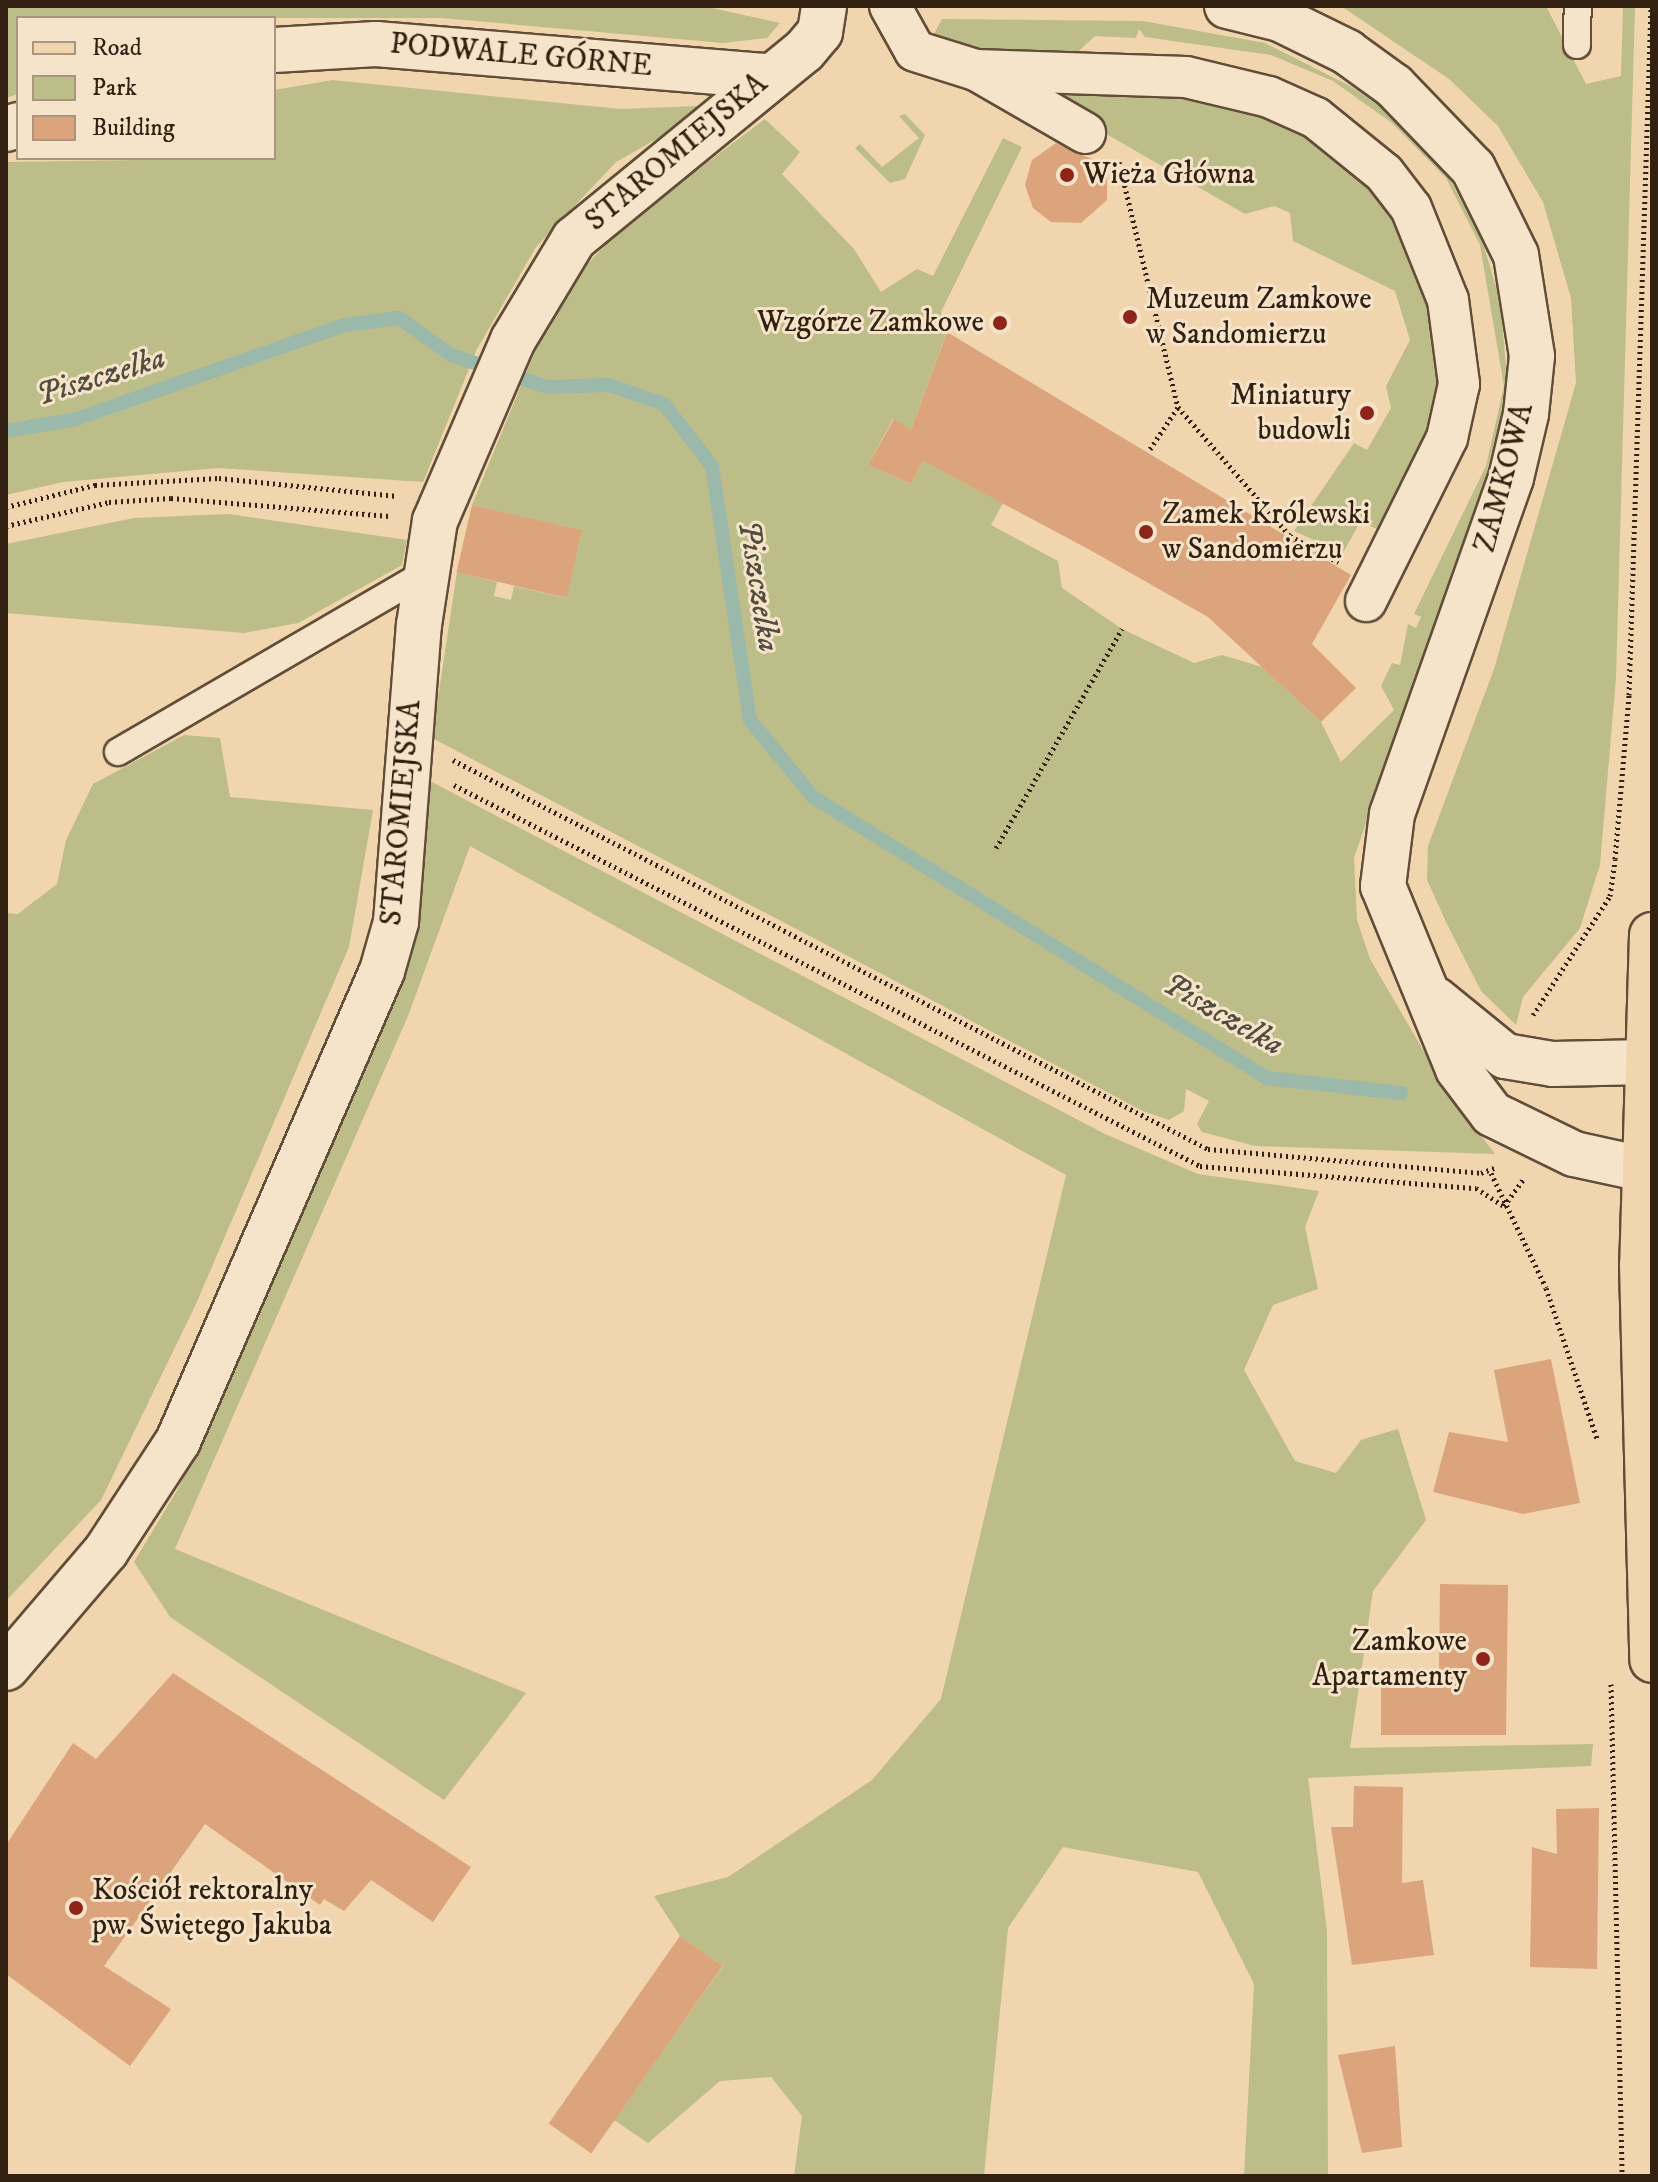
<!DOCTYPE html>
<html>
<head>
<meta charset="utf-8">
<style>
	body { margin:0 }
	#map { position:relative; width:1658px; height:2182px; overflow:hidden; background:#f1d5ae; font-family:"IM FELL DW Pica",serif }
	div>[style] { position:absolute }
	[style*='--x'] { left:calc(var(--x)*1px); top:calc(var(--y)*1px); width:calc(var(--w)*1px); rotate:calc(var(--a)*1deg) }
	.green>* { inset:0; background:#bcbd89 }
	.stream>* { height:14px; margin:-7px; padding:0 7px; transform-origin:7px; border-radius:7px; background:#9bb9aa }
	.building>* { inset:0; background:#dca47c; transform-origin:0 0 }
	.path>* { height:5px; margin-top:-2.5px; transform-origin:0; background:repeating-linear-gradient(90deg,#322011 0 2px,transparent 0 6px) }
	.roads { filter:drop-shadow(2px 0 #624d38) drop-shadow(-2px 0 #624d38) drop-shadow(0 2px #624d38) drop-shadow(0 -2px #624d38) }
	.service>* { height:26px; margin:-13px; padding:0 13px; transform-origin:13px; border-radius:13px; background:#f6e4ca }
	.pedestrian>* { height:40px; margin:-20px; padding:0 20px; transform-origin:20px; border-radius:20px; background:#f6e4ca }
	.minor>* { height:44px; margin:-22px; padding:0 22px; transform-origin:22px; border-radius:22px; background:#f6e4ca }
	.primary>* { height:44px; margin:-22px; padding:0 22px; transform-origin:22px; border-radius:22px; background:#f1d5ae }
	.dots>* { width:22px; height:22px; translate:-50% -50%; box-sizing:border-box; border:4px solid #f6e4ca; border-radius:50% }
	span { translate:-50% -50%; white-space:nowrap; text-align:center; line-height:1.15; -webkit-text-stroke:6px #f6e4ca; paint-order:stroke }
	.street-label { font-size:30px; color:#322011 }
	.poi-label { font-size:30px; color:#322011 }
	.left { translate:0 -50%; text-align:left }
	.right { translate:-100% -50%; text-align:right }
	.water-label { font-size:32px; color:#524e3f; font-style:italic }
	.frame { position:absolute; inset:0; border:8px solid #322011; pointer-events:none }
	.legend { position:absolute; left:16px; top:16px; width:260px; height:144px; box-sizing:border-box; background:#f6e4ca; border:2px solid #a89680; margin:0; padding:10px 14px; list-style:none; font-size:24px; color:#322011 }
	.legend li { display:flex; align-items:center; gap:16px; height:40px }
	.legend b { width:40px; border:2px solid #a89680 }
</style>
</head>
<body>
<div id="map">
	<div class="green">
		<i style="clip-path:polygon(6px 6px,703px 6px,780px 23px,767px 38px,723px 43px,441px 18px,18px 18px,18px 94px,6px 98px)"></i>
		<i style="clip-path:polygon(1341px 6px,1546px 6px,1586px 84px,1621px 76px,1623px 6px,1635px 6px,1616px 678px,1600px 865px,1580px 928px,1523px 997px,1516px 1025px,1481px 991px,1447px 924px,1427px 880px,1428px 846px,1494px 669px,1576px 383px,1571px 298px,1543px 202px,1498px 126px,1449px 79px)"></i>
		<i style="clip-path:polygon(942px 19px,1143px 21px,1265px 43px,1352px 87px,1403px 122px,1445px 171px,1480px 233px,1500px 300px,1507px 377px,1501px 416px,1483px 486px,1354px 858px,1357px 920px,1370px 959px,1447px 1091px,1495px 1154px,1255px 1146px,1202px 1132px,1197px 1124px,1209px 1101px,1186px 1089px,1184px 1111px,1169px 1120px,1143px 1111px,432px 738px,457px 572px,497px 582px,494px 596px,511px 600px,514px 586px,566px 598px,582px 531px,472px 505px,538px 344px,581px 271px,624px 225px,765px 119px,800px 152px,782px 174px,854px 249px,881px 292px,917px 269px,933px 276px,1003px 138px,1022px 147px,941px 312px,946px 334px,911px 430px,893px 419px,868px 465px,911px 484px,923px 461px,1003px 503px,991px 525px,1058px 561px,1062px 588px,1122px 629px,1194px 663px,1222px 655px,1262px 667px,1321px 722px,1341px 762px,1394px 710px,1381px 686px,1392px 663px,1400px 665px,1408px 624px,1416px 628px,1421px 617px,1414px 614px,1486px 466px,1504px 386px,1480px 245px,1446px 178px,1392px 123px,1333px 81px,1271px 55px,1145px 37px,1139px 29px,1136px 38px,1095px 36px,1072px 57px,965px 51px,933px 36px)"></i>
		<i style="clip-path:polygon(333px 80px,620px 109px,698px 106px,699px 115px,616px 162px,536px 247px,477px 349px,423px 482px,218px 468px,63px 482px,6px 495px,6px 162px,274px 158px,274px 90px)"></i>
		<i style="clip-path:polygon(1036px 82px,1201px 88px,1281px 117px,1361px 171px,1423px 256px,1443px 401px,1387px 533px,1360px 522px,1343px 553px,1294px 531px,1354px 443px,1367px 450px,1391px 408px,1386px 386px,1410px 340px,1395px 291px,1293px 241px,1290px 213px,1274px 206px,1245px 214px,1089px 124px)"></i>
		<i style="clip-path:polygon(905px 114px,925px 135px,905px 179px,890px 183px,855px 148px,860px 144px,882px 167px,919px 138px,899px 116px)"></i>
		<i style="clip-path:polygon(229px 514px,407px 540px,402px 565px,298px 623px,244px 633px,6px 613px,6px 544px,134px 518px)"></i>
		<i style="clip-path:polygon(184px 735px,220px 738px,230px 797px,373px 810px,349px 947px,196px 1304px,101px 1500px,6px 1601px,6px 913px,18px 914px,57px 884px,66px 840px,93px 784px)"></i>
		<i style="clip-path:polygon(428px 780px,1105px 1134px,1198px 1174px,1319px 1191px,1305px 1227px,1318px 1289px,1273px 1305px,1244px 1370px,1295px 1461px,1336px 1473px,1361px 1440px,1398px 1429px,1426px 1520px,1373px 1591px,1350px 1748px,1593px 1744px,1591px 1766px,1308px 1778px,1327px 1931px,1328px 2176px,1244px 2176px,1254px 1984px,1198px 1872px,1063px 1847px,1008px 1928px,984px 2176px,794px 2176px,802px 2116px,771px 2077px,720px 2081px,648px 2143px,614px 2120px,723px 1966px,680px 1936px,654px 1896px,728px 1877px,872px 1780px,941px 1699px,1066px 1175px,470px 846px,408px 1016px,175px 1549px,526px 1693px,444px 1800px,170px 1617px,134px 1562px,179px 1487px,415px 943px)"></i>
	</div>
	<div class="stream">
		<i style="--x:6;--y:431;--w:71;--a:-9.7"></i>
		<i style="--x:76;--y:419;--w:285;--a:-19.3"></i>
		<i style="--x:345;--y:325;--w:54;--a:-7.4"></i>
		<i style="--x:399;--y:318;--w:64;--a:35.4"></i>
		<i style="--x:451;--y:355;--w:102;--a:18.3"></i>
		<i style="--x:548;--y:387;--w:61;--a:-1.9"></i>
		<i style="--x:609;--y:385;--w:58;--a:19.1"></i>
		<i style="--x:664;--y:404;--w:78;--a:52.3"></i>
		<i style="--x:712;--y:466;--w:257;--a:81.5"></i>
		<i style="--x:750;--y:720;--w:99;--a:50.7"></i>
		<i style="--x:813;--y:797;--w:534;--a:31.76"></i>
		<i style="--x:1267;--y:1078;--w:135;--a:6.4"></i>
	</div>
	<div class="building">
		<i style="clip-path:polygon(1056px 143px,1107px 166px,1107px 200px,1081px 223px,1051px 222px,1033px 208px,1025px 185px,1032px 160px)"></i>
		<i style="clip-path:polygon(947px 332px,1351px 575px,1312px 644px,1356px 688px,1321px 722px,1208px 617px,1090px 550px,923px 461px,911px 484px,868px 465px,894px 419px,911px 430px)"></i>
		<i style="left:472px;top:505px;width:113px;height:69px;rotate:13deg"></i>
		<i style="clip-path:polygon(1551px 1359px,1580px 1503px,1523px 1514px,1433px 1492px,1449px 1432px,1508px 1442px,1494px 1370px)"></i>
		<i style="clip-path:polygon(1440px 1584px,1508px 1585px,1506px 1735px,1381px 1735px,1381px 1670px,1439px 1670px)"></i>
		<i style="clip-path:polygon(173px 1673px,471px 1867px,433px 1922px,371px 1880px,344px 1911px,324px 1899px,320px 1905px,205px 1824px,104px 1966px,171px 2009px,130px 2066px,6px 1974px,6px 1845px,73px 1743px,96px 1759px)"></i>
		<i style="clip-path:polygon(1354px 1786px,1403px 1787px,1402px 1883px,1423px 1880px,1434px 1955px,1352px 1965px,1331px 1827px,1353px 1827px)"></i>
		<i style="clip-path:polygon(1599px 1808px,1597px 1969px,1530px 1967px,1532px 1847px,1557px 1854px,1556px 1809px)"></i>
		<i style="left:680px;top:1936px;width:52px;height:229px;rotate:35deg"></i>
		<i style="clip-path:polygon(1395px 2046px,1402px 2147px,1362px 2153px,1338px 2055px)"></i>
	</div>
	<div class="path">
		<i style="--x:1119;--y:162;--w:252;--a:76.5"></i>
		<i style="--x:1178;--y:407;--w:171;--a:49"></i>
		<i style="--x:1290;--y:536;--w:55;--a:28.4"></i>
		<i style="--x:1150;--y:449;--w:50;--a:-56.3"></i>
		<i style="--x:6;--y:507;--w:92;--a:-13.9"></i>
		<i style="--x:95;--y:485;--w:124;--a:-3.2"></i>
		<i style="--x:219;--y:478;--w:179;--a:5.8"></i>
		<i style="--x:6;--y:526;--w:106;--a:-13.1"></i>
		<i style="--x:109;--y:502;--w:62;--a:-3.7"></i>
		<i style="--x:171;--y:498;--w:219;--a:4.7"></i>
		<i style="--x:453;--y:760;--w:849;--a:27.26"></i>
		<i style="--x:1208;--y:1149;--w:274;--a:5"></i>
		<i style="--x:1481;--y:1173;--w:17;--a:-21"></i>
		<i style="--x:454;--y:785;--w:838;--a:27.05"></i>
		<i style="--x:1200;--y:1166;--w:277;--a:4.6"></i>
		<i style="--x:1476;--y:1188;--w:33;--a:33"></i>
		<i style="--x:1504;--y:1206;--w:34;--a:-54"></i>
		<i style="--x:996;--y:848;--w:253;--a:-60.1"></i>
		<i style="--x:1533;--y:1015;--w:142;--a:-57.1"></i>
		<i style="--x:1610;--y:896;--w:37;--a:-82"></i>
		<i style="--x:1615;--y:859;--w:165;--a:-85.1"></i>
		<i style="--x:1629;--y:695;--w:689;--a:-88.17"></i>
		<i style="--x:1491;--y:1173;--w:127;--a:64.4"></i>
		<i style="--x:1546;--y:1288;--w:159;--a:71.3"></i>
		<i style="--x:1611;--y:1684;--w:492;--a:88.7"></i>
	</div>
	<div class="roads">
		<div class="service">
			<i style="--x:1577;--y:45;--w:39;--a:-89"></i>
			<i style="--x:118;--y:752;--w:358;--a:-30.2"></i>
		</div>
		<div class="pedestrian">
			<i style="--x:890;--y:6;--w:51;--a:60.9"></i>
			<i style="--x:915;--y:51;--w:64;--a:17.3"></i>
			<i style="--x:976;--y:70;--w:126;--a:30"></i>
			<i style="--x:976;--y:70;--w:210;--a:1.9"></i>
			<i style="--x:1186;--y:77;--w:85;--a:13.5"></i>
			<i style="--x:1269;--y:97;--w:51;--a:24.1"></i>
			<i style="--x:1316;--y:118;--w:87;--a:39"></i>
			<i style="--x:1384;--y:173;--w:44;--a:52.4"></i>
			<i style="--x:1411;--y:208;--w:99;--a:68.1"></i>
			<i style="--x:1448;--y:300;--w:85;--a:82.5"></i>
			<i style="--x:1459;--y:384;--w:55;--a:102.5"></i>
			<i style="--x:1447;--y:438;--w:182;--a:116.4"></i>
		</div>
		<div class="minor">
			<i style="--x:1227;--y:6;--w:55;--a:13.8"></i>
			<i style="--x:1280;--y:19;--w:75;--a:26.2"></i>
			<i style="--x:1347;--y:52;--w:58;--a:35.9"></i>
			<i style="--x:1394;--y:86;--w:114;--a:46.1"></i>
			<i style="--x:1473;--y:168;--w:97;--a:63.7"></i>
			<i style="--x:1516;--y:255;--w:102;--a:81"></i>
			<i style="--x:1532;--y:356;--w:58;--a:95.9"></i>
			<i style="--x:1526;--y:414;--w:66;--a:103.2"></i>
			<i style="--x:1511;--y:478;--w:356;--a:109.5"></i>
			<i style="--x:1392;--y:814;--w:73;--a:97.1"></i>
			<i style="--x:1383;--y:886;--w:198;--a:67.7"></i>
			<i style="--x:1458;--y:1069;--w:56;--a:52.9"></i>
			<i style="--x:1492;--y:1114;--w:91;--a:26"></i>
			<i style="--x:1574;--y:1154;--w:71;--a:12.3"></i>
			<i style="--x:274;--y:50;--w:102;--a:-3.4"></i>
			<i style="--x:376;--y:44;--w:394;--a:4.7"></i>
			<i style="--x:6;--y:129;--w:13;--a:-18"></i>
			<i style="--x:1435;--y:999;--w:90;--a:39.2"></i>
			<i style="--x:1505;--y:1056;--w:49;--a:9.5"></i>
			<i style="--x:1553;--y:1064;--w:94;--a:-1.2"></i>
			<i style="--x:6;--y:1668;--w:154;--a:-49.5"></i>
			<i style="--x:106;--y:1551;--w:131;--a:-56.8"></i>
			<i style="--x:178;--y:1441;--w:512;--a:-66.54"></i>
			<i style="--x:382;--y:971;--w:51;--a:-74.1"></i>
			<i style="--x:396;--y:922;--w:298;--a:-85.6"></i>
			<i style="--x:419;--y:625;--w:105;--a:-81.3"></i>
			<i style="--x:435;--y:521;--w:197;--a:-66.7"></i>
			<i style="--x:513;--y:340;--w:118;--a:-58.9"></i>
			<i style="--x:574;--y:239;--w:297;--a:-39.3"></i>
			<i style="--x:804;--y:51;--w:25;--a:-50"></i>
			<i style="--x:820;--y:32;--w:26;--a:-81"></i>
		</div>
		<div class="primary">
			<i style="--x:1652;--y:935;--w:330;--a:91.7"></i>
			<i style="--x:1642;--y:1265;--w:395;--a:88.5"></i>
		</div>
	</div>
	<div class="dots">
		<i style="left:1067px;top:175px;background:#8f2418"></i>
		<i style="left:1130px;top:317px;background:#8f2418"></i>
		<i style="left:1000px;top:323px;background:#8f2418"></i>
		<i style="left:1367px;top:413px;background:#8f2418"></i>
		<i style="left:1146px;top:532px;background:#8f2418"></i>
		<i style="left:1483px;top:1659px;background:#8f2418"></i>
		<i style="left:76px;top:1908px;background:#8f2418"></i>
	</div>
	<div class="street-label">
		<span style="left:521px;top:56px;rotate:5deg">PODWALE GÓRNE</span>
		<span style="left:677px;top:153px;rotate:-40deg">STAROMIEJSKA</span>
		<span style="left:1505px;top:478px;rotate:-75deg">ZAMKOWA</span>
		<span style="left:402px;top:813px;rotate:-85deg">STAROMIEJSKA</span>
	</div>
	<div class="poi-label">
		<span class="left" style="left:1083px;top:175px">Wieża Główna</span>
		<span class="left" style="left:1146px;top:317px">Muzeum Zamkowe<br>w Sandomierzu</span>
		<span class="right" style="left:984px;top:323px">Wzgórze Zamkowe</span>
		<span class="right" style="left:1351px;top:413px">Miniatury<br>budowli</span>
		<span class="left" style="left:1162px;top:532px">Zamek Królewski<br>w Sandomierzu</span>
		<span class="right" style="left:1467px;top:1659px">Zamkowe<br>Apartamenty</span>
		<span class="left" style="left:92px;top:1908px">Kościół rektoralny<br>pw. Świętego Jakuba</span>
	</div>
	<div class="water-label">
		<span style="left:101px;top:377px;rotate:-17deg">Piszczelka</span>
		<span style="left:758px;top:586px;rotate:81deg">Piszczelka</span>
		<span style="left:1223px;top:1015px;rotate:30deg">Piszczelka</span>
	</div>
	<div class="frame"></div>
	<ul class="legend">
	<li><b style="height:10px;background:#f1d5ae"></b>Road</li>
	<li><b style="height:22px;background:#bcbd89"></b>Park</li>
	<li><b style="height:22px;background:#dca47c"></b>Building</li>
	</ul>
</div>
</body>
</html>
